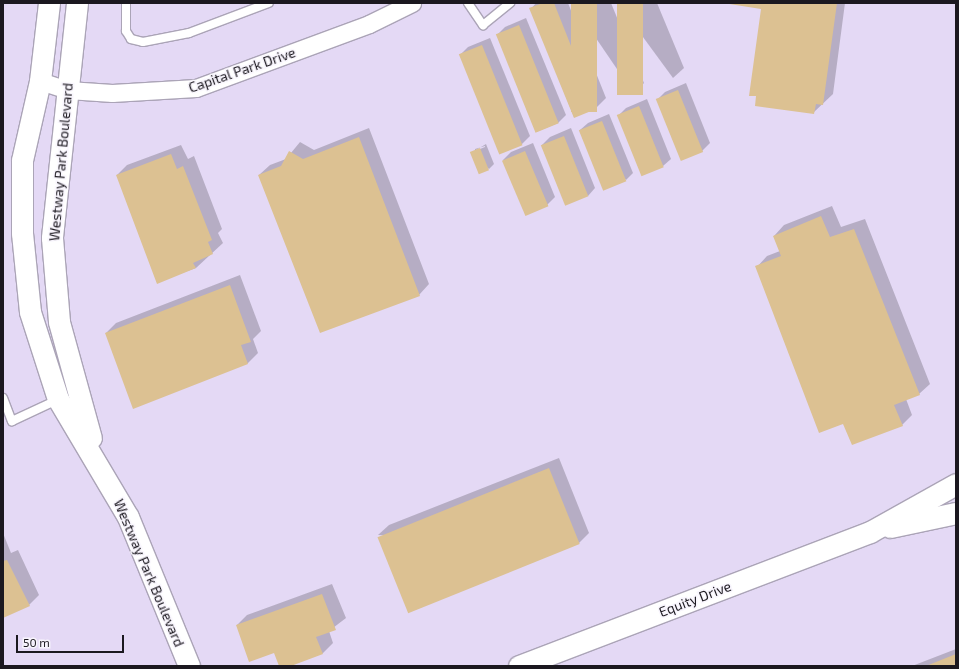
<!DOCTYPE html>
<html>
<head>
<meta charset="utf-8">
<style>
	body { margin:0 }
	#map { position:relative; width:959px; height:669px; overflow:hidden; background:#ede5fa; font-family:"Exo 2",sans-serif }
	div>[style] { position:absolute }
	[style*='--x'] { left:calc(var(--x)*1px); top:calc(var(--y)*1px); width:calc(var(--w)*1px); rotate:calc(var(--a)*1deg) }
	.built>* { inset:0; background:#e4d9f5; transform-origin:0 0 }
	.shadow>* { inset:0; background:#0003 }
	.building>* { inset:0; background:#dcc192; transform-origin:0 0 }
	.roads { filter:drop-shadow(1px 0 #aba4b7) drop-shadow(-1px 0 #aba4b7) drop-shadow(0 1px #aba4b7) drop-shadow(0 -1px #aba4b7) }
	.service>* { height:8px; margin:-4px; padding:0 4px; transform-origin:4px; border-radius:4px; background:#fff }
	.minor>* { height:17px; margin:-8.5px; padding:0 8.5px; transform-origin:8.5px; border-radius:8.5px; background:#fff }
	.tertiary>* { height:21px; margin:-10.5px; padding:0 10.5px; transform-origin:10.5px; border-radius:10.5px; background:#fff }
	span { translate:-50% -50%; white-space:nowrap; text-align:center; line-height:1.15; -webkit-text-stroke:3px #f8f5fd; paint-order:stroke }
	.street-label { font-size:14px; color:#1b181f }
	.frame { position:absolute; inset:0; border:4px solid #1b181f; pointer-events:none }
	.scale { position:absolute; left:16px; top:635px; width:108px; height:18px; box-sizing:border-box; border:2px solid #1b181f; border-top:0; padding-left:5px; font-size:12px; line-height:14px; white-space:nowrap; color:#1b181f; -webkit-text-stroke:3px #f8f5fd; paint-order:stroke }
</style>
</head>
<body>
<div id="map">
	<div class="built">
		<i style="left:3px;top:3px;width:953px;height:663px"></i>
	</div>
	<div class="shadow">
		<i style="clip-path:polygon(536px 3px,568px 3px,606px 98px,596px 108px,574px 117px,531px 9px)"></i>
		<i style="clip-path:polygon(572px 3px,611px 3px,644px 83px,634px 94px)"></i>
		<i style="clip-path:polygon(618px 3px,657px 3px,684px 68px,673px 78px)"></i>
		<i style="clip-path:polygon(735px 3px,845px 3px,833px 94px,813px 113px,762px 8px)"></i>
		<i style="clip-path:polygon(526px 18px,566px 115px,558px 123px,536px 132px,497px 35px,505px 27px)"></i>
		<i style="clip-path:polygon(490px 38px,530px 136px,522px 144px,500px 153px,460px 55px,468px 47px)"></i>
		<i style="clip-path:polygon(686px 83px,710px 143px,702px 151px,657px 100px,665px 92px)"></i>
		<i style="clip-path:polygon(647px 99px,671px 159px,663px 166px,619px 115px,626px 108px)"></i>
		<i style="clip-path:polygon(609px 114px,633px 173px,626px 180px,580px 130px,588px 123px)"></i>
		<i style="clip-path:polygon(369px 128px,429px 284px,419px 295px,259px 175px,270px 165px,286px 159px,300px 142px,314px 150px)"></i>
		<i style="clip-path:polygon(571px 128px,595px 188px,588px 196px,542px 145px,550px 137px)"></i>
		<i style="clip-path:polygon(533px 143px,555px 197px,547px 205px,503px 160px,511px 152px)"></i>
		<i style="clip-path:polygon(evenodd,486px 144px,494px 164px,489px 169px,471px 153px,486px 144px,485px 146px,485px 147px,475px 151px,475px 149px,485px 146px)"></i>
		<i style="clip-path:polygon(181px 145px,188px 159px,194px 156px,222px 229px,218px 233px,223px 243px,196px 268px,157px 282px,117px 175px,127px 165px)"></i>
		<i style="clip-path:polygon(832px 206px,841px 227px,865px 219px,930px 384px,919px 394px,906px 399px,912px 415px,902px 425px,844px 422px,757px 267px,767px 256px,780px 251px,774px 236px,784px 225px)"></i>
		<i style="clip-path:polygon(240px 275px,261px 331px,253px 339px,258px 353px,248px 363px,134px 407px,106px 333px,116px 323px)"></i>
		<i style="clip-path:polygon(559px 458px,589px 533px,579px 543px,378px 535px,389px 525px)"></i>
		<i style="clip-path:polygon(3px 533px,11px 553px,18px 550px,39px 595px,29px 605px,3px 617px)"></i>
		<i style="clip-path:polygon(332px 584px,346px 618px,329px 631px,333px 643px,323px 653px,280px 666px,275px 652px,237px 625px,247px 615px)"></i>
		<i style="clip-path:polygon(956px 649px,956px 666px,912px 666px)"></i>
	</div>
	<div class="building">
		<i style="clip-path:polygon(543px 3px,554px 3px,596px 109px,574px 118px,529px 8px)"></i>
		<i style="left:571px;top:3px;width:26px;height:109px"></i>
		<i style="left:617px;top:3px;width:26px;height:92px"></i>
		<i style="clip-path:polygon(723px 3px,837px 3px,823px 105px,816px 104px,814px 114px,755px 106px,756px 96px,749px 96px,761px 9px)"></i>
		<i style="left:519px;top:25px;width:106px;height:25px;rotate:68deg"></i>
		<i style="left:482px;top:45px;width:108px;height:25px;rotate:68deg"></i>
		<i style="left:678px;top:90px;width:67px;height:24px;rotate:68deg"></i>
		<i style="left:639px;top:106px;width:66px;height:24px;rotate:68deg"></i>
		<i style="left:602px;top:121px;width:65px;height:25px;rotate:68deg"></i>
		<i style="left:564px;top:136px;width:65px;height:25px;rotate:68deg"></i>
		<i style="clip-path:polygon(359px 137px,420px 296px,320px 333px,258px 175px,281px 166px,289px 151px,303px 159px)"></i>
		<i style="left:480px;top:148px;width:24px;height:11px;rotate:68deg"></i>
		<i style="left:525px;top:151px;width:60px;height:25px;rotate:67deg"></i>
		<i style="clip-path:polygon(171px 154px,177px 169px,183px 166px,212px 240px,208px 242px,213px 254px,193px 263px,196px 268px,157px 284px,116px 175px)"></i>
		<i style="clip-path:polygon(821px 216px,830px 237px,854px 229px,920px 395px,894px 405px,903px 426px,852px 445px,843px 424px,819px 433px,755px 266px,781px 256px,773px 236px)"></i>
		<i style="clip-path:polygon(230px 285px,251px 342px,241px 345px,248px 364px,133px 409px,105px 333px)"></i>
		<i style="left:549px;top:468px;width:82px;height:185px;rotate:68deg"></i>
		<i style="clip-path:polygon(7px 560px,30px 606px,3px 618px,3px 561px)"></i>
		<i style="clip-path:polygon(322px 594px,336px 630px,316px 637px,323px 654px,291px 666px,279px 666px,274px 653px,249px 662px,236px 625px)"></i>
		<i style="clip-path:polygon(956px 654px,956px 666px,926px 666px)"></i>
	</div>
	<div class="roads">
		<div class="service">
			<i style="--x:126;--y:3;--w:28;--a:90"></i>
			<i style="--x:126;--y:31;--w:9;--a:58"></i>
			<i style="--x:131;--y:39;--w:12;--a:14"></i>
			<i style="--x:143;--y:42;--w:47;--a:-11.1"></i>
			<i style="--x:189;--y:33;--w:85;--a:-20.6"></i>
			<i style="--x:468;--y:3;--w:27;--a:56"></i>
			<i style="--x:483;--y:25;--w:35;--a:-39"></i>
			<i style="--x:3;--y:398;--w:25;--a:69"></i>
			<i style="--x:12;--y:421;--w:50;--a:-25"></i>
		</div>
		<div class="minor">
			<i style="--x:40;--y:81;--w:29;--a:18"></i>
			<i style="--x:68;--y:90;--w:44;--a:3.9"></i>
			<i style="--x:112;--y:93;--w:84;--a:-3.4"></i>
			<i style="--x:196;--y:88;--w:184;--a:-20.3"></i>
			<i style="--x:369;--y:24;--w:48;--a:-26"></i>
		</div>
		<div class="tertiary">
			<i style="--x:49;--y:3;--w:79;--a:96.6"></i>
			<i style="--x:40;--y:81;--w:81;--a:102.8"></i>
			<i style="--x:22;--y:160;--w:73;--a:90"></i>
			<i style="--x:22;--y:233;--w:79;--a:84.2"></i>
			<i style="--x:30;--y:312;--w:91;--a:72.2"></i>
			<i style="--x:58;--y:399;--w:137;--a:59.3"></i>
			<i style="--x:128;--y:517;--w:161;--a:67.7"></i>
			<i style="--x:77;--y:3;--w:236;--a:96.1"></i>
			<i style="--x:52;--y:238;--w:84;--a:85.2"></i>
			<i style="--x:59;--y:322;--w:120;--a:74.6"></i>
			<i style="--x:890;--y:527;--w:67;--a:-12"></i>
			<i style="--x:519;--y:666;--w:376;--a:-20.9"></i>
			<i style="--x:870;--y:532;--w:98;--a:-29.2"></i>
		</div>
	</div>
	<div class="street-label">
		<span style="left:242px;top:70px;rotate:-19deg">Capital Park Drive</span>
		<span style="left:61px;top:162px;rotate:-85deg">Westway Park Boulevard</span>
		<span style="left:149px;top:573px;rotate:67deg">Westway Park Boulevard</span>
		<span style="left:695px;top:599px;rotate:-21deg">Equity Drive</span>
	</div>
	<div class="frame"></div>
	<div class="scale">50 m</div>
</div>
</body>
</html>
